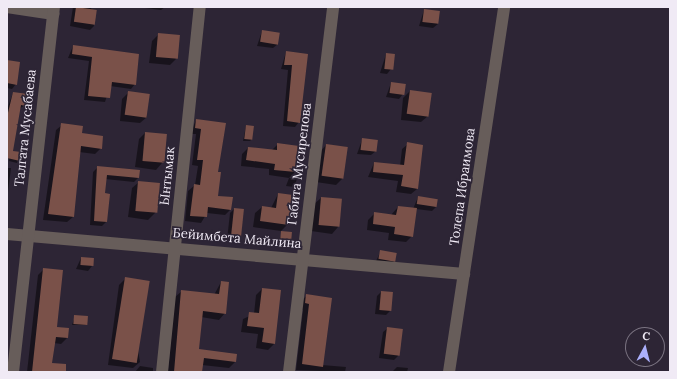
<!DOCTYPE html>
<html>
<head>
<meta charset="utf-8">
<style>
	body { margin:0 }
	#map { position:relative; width:677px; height:379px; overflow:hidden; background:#2d2535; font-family:Lora,serif }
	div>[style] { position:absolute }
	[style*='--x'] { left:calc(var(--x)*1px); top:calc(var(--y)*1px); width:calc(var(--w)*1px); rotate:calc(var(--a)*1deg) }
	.shadow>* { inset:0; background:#0007 }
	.building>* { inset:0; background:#7a5149; transform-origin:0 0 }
	.minor>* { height:12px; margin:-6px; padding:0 6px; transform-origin:6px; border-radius:6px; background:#675d5a }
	span { translate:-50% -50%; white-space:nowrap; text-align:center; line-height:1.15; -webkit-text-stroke:3.5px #2d2535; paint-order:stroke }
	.street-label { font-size:13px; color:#f0eaf5 }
	.frame { position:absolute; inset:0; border:8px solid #f0eaf5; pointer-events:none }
	.north { position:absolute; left:625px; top:327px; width:40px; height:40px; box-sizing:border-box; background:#2d2535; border:1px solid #7b7482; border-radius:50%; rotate:7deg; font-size:11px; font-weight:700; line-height:16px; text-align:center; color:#f0eaf5 }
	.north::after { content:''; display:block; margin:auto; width:14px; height:18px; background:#abaffb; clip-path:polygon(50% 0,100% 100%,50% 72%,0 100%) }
</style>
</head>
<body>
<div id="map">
	<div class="shadow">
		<i style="clip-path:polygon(73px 7px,91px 7px,94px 26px,90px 30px,70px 26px)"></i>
		<i style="clip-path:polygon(137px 7px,165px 7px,161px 10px)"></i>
		<i style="clip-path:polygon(424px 10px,438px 24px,433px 28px,419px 26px)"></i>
		<i style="clip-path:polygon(262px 31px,278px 44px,273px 48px,257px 46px)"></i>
		<i style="clip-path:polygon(159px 34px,176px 59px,170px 65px,149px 63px,152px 41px)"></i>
		<i style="clip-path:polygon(73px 46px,138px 55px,135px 84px,131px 89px,110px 86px,105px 102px,84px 100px,89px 61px,68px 58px)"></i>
		<i style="clip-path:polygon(286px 52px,307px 55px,299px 122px,295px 127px,283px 126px,288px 70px,281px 69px)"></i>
		<i style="clip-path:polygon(386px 54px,391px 69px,387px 74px,380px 73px)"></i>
		<i style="clip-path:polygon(7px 61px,16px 84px,12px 89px,7px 88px)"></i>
		<i style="clip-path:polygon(391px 83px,403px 94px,399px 99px,386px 97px)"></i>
		<i style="clip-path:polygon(410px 91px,428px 116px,421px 122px,401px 120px,403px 98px)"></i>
		<i style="clip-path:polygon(129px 92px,147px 117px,140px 123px,120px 121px,122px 99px)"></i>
		<i style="clip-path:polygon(13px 93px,25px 105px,19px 109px,7px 153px,7px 109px)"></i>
		<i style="clip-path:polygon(196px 120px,225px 124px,217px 173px,217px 197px,230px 210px,225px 215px,207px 213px,201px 223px,185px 221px,188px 191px,195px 185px,198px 166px,192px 165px,196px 134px,190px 134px)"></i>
		<i style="clip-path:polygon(62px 125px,101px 148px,95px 154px,79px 152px,73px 217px,67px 222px,43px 220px,56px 130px)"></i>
		<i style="clip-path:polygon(246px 126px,252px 139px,250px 141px,243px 141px)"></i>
		<i style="clip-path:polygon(145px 133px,165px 135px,162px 163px,156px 170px,135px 167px,139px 139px)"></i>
		<i style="clip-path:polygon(362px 140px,376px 151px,371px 155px,357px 154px)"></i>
		<i style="clip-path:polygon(278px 144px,295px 172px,289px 178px,297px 179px,294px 187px,286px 186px,289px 178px,269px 175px,269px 169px,241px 166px,242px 154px,248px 148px,272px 150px)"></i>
		<i style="clip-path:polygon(408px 144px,417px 189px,411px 194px,396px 192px,398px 181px,368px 177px,374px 163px,400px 166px,402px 149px)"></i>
		<i style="clip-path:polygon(326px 145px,346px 147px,343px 178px,336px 185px,316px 182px,320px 152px)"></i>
		<i style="clip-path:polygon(10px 151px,20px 153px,17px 163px,9px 161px)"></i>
		<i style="clip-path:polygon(98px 167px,138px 178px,134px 182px,105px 179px,104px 194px,109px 195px,106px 222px,102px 226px,90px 225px,93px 172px)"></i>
		<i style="clip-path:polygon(7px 168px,11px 168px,7px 199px)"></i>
		<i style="clip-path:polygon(139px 182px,159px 184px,155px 213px,148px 220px,128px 217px,132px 188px)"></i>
		<i style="clip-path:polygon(278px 194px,288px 224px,281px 231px,253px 227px,255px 213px,262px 207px,271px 208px)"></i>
		<i style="clip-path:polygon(418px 197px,436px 207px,432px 211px,416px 209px,412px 236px,406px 242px,388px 240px,389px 233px,367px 230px,368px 220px,375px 213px,391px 215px,398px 207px,413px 209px)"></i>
		<i style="clip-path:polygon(321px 198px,338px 227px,332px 234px,311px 231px,314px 204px)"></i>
		<i style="clip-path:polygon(234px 209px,240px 237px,236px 241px,227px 240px,230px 213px)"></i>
		<i style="clip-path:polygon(282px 232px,290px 241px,288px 243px,279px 242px)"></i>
		<i style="clip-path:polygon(381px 251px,395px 260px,391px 264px,375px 263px)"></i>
		<i style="clip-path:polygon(81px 258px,92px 266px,88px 271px,76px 269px)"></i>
		<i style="clip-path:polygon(44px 269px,56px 328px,67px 338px,61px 344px,54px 343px,51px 364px,65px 372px,27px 372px,38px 275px)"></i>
		<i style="clip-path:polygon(126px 278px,140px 362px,133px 368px,108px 365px,119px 285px)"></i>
		<i style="clip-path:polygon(221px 282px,225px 313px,219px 320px,201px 317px,198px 350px,235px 362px,229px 368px,202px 365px,201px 372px,168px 372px,175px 297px,182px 291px,214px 295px)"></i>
		<i style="clip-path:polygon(262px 289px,274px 344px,268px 350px,256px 348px,258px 334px,241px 332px,243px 319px,254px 314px,256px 295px)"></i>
		<i style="clip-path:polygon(381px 292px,390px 311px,386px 315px,375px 314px,377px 296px)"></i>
		<i style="clip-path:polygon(307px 295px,331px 299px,322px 365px,346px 367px,345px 372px,296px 370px,303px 310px,300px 309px,301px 302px)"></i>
		<i style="clip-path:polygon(75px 316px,87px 325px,72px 325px)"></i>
		<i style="clip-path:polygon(388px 328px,398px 356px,394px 360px,379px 358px,383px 332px)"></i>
		<i style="clip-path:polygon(140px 366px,153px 368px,153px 372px,135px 372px)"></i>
		<i style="clip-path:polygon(397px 367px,408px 368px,407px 372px,392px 372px)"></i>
	</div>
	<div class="building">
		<i style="left:76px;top:7px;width:21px;height:15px;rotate:8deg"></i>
		<i style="left:424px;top:9px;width:16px;height:13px;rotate:7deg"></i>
		<i style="left:262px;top:30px;width:18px;height:12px;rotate:9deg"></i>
		<i style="left:158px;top:33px;width:22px;height:24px;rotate:5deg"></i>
		<i style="clip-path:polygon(73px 45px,139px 54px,136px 85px,112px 82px,110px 98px,88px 96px,92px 57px,72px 54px)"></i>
		<i style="clip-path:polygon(286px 51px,308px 54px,300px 123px,287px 121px,292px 65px,284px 65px)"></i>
		<i style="left:386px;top:53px;width:9px;height:16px;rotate:6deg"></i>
		<i style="clip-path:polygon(7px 60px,20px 62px,17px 85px,7px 83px)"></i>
		<i style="left:391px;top:82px;width:15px;height:11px;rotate:8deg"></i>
		<i style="left:410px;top:90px;width:22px;height:24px;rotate:8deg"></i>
		<i style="left:128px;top:91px;width:22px;height:24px;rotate:8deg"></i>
		<i style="clip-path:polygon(13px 92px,28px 94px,26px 106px,21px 105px,13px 151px,21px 152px,20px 161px,7px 158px,7px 117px)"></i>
		<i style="clip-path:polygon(196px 119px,226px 123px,218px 172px,221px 172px,218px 196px,233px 197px,231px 210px,208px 207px,207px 217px,190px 216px,194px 184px,200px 185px,203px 160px,197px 160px,201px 129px,195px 128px)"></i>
		<i style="clip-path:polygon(61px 123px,83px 126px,82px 133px,103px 136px,102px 149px,81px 146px,74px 217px,48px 214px)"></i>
		<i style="left:246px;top:125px;width:8px;height:14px;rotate:7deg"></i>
		<i style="left:145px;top:132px;width:22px;height:29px;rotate:5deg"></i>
		<i style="left:362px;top:138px;width:16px;height:12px;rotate:7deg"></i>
		<i style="clip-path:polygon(407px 142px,423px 145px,418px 189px,401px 186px,403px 175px,373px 172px,374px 162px,404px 165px)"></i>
		<i style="clip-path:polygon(277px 143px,299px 146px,296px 172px,274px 170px,275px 164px,246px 160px,248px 147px,277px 150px)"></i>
		<i style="left:326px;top:144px;width:22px;height:32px;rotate:8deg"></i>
		<i style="clip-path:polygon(97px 166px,140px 170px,139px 178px,107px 175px,105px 193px,110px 194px,107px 222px,94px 221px)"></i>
		<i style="left:138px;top:181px;width:22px;height:30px;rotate:5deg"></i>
		<i style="clip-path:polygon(278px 193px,293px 195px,289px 225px,260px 221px,262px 206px,276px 208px)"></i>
		<i style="left:418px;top:196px;width:20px;height:8px;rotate:9deg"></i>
		<i style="left:321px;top:197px;width:21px;height:28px;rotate:5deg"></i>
		<i style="clip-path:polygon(398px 206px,417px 208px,413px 237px,394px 234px,395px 227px,373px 224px,374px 212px,396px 215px)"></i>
		<i style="left:234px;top:208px;width:10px;height:28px;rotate:6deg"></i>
		<i style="left:281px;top:231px;width:11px;height:9px;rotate:5deg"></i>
		<i style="left:380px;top:250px;width:17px;height:9px;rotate:10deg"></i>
		<i style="left:81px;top:257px;width:13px;height:8px;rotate:4deg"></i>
		<i style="clip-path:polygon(43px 268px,63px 270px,57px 327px,69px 328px,68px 338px,56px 337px,52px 363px,66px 364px,66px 372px,32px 372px)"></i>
		<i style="left:125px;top:277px;width:25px;height:83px;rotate:9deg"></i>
		<i style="clip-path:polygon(221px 281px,229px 282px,226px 314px,203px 311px,199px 349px,237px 354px,236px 362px,204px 358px,202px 372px,174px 372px,181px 290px,219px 294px)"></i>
		<i style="clip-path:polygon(262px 288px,281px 290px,275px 344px,262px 342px,264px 328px,247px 326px,249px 312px,259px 313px)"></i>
		<i style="left:381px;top:291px;width:12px;height:19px;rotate:5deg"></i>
		<i style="clip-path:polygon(306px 294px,332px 298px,323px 367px,302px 364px,309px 304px,305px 303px)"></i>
		<i style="left:74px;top:315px;width:14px;height:9px;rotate:4deg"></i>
		<i style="left:387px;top:327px;width:16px;height:27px;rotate:7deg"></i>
	</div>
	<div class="minor">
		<i style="--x:7;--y:7;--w:47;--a:8.7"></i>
		<i style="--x:7;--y:234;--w:459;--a:5"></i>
		<i style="--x:13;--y:372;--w:367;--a:-83.6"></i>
		<i style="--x:162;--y:372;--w:367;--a:-84.1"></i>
		<i style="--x:289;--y:372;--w:368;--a:-83.1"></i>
		<i style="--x:449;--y:372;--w:369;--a:-81.4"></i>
	</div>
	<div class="street-label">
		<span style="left:26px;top:128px;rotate:-84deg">Талгата Мусабаева</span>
		<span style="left:300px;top:164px;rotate:-83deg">Габита Мусирепова</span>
		<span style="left:168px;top:176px;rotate:-84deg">Ынтымак</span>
		<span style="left:463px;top:187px;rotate:-82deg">Толепа Ибраимова</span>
		<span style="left:237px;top:239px;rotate:5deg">Бейимбета Майлина</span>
	</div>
	<div class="frame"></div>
	<div class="north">С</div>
</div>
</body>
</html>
